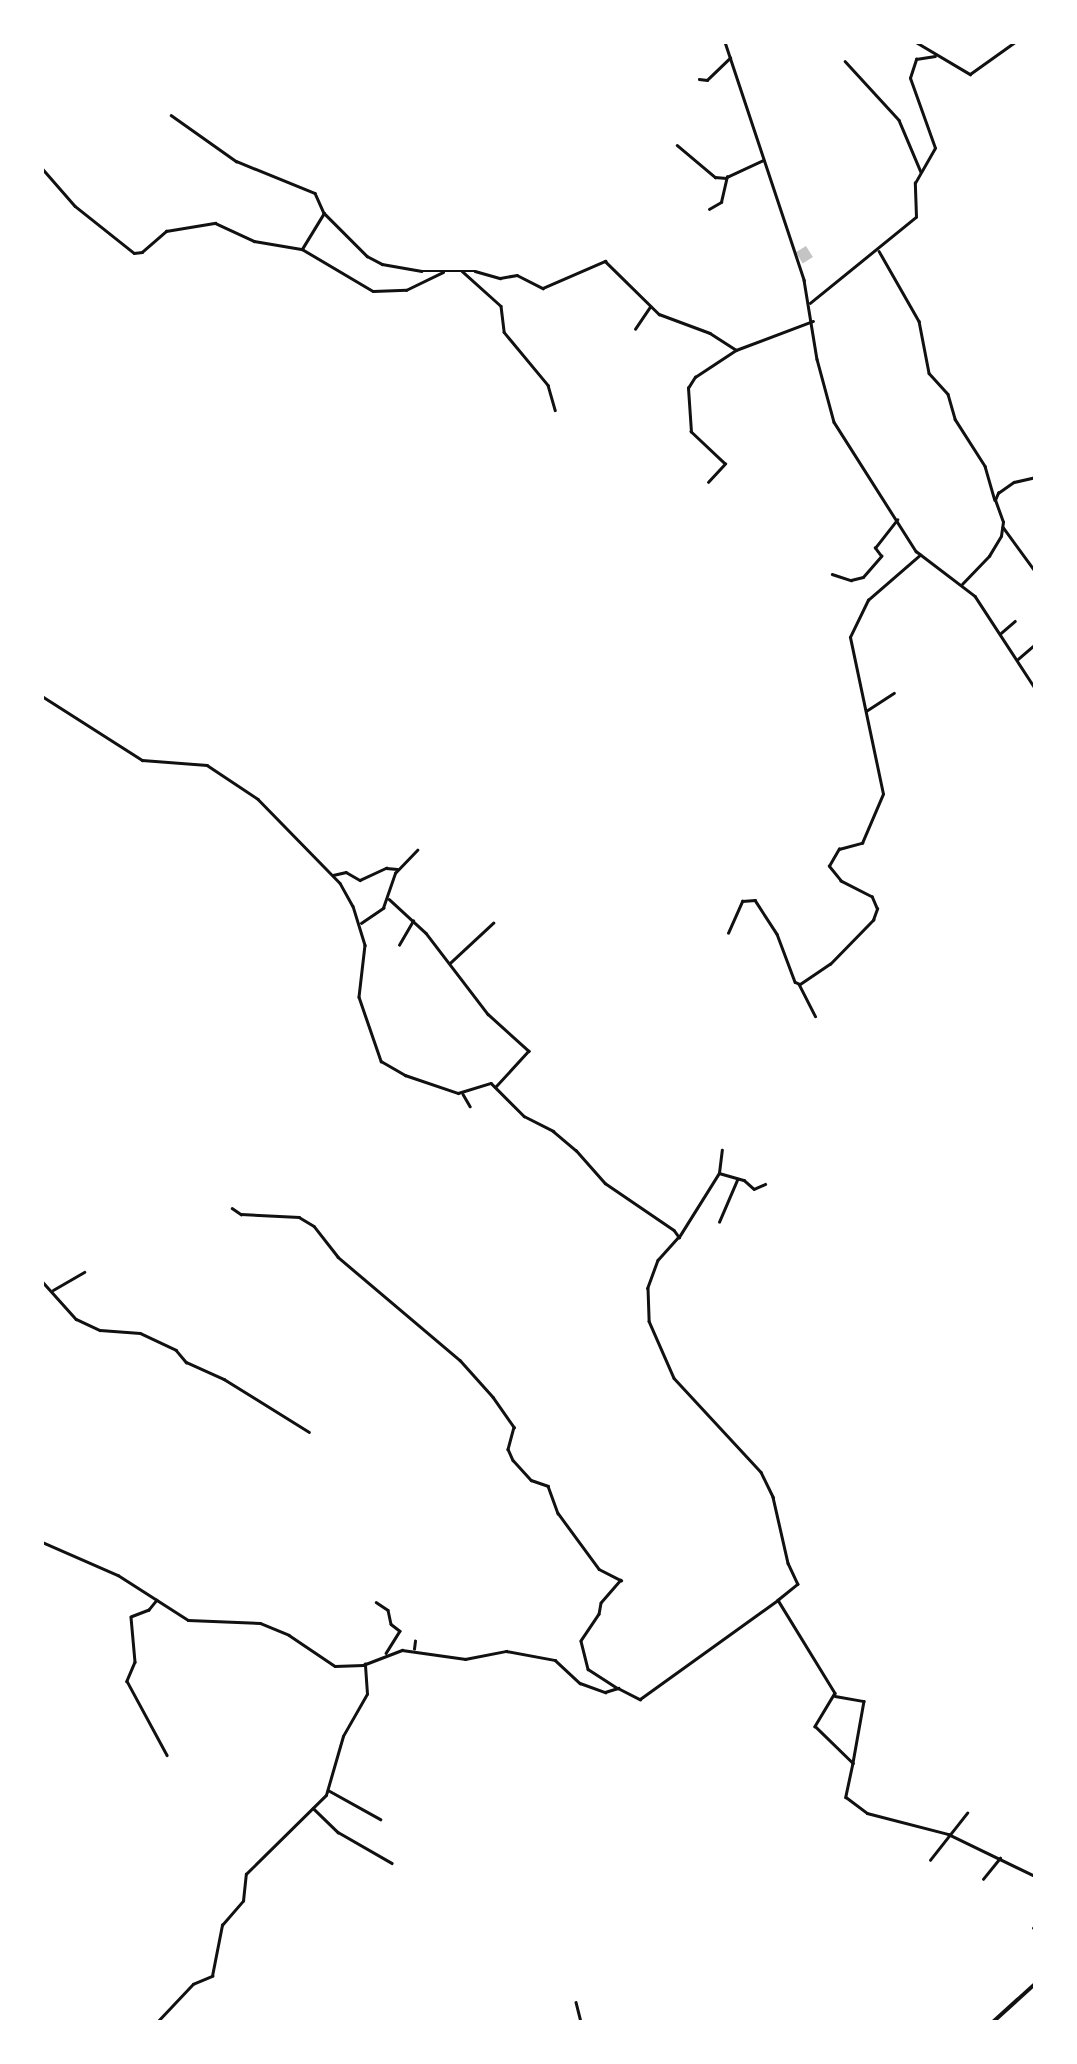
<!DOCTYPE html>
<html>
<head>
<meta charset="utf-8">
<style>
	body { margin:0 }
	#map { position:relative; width:1077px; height:2064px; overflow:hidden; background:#fff; font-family:Karla,sans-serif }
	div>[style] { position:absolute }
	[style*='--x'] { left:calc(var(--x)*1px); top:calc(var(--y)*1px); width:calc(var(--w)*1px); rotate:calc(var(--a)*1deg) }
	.building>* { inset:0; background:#c4c4c4; transform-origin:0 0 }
	.minor>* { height:2.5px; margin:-1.25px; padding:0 1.25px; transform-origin:1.25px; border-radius:1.25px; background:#111 }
	.tertiary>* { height:2.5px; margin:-1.25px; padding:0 1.25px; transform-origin:1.25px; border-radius:1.25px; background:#111 }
	.secondary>* { height:3.5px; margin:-1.75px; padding:0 1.75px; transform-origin:1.75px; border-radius:1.75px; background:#111 }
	span { translate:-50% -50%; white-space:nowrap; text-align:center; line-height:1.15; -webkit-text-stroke:7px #fff; paint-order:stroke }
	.frame { position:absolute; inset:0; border:44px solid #fff; pointer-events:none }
</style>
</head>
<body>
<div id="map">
	<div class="building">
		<i style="left:806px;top:246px;width:13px;height:12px;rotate:58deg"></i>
	</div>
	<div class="minor">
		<i style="--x:916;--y:42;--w:63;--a:30.7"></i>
		<i style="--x:970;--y:74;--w:55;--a:-35.4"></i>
		<i style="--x:845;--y:61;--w:80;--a:47.5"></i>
		<i style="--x:899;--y:120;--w:56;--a:67.1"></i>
		<i style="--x:699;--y:79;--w:8;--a:7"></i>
		<i style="--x:707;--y:80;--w:32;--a:-44"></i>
		<i style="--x:171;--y:115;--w:80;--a:35.3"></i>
		<i style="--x:236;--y:161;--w:85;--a:22.1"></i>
		<i style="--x:315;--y:193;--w:22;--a:66"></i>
		<i style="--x:324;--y:213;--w:61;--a:45"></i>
		<i style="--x:367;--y:256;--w:17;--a:28"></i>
		<i style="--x:382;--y:264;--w:40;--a:10"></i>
		<i style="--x:421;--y:271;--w:54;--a:0"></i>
		<i style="--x:475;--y:271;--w:26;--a:16"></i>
		<i style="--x:500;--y:278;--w:17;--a:-10"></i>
		<i style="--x:517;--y:275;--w:29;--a:27"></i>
		<i style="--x:543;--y:288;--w:68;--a:-23.5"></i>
		<i style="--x:605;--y:261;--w:76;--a:44.5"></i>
		<i style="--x:659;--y:314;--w:54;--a:20.4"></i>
		<i style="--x:710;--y:333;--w:31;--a:33"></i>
		<i style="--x:736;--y:350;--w:82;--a:-20.6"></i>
		<i style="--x:677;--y:145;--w:50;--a:40.1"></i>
		<i style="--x:715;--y:177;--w:11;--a:5"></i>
		<i style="--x:42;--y:168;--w:50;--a:49"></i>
		<i style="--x:75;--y:206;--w:75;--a:38.5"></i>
		<i style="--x:134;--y:253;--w:8;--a:-7"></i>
		<i style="--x:142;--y:252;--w:32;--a:-41"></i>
		<i style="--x:166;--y:231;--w:50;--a:-9.3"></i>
		<i style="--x:215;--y:223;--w:43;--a:24.8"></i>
		<i style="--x:254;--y:241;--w:49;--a:9.5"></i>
		<i style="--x:302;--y:249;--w:82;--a:30.6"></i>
		<i style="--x:373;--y:291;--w:33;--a:-2"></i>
		<i style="--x:406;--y:290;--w:41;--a:-25.9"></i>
		<i style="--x:709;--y:209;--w:14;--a:-30"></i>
		<i style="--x:721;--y:202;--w:26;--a:-77"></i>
		<i style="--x:727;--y:177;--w:40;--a:-25"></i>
		<i style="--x:302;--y:249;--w:42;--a:-58.6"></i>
		<i style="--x:879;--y:251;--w:81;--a:60.3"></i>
		<i style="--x:919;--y:321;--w:53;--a:79.1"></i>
		<i style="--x:929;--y:373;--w:28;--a:48"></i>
		<i style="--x:948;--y:394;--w:26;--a:74"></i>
		<i style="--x:955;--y:419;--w:56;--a:57.4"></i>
		<i style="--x:985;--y:466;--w:35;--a:74"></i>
		<i style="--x:462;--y:271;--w:52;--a:41.9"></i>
		<i style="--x:501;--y:306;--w:26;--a:83"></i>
		<i style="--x:504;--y:332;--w:69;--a:50.3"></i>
		<i style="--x:548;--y:385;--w:26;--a:74"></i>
		<i style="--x:810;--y:303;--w:136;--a:-39.1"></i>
		<i style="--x:916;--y:217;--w:34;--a:-92"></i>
		<i style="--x:915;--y:183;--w:40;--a:-60.3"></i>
		<i style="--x:935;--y:148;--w:74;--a:-109.7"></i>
		<i style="--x:910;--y:78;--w:20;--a:-72"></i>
		<i style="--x:916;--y:59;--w:19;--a:-9"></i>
		<i style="--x:635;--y:329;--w:27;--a:-56"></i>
		<i style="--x:708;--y:482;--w:25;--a:-47"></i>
		<i style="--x:725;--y:464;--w:47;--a:-136.7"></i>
		<i style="--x:691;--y:432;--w:44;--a:-93.9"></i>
		<i style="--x:688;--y:388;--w:13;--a:-58"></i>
		<i style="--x:695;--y:377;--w:49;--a:-33.4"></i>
		<i style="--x:1003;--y:527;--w:54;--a:54"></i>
		<i style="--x:832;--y:574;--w:20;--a:18"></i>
		<i style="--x:851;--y:580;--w:12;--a:-14"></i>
		<i style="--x:863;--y:577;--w:28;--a:-49"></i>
		<i style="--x:881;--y:556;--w:10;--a:-127"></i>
		<i style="--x:875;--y:548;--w:36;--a:-52"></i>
		<i style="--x:962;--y:584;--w:39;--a:-46"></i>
		<i style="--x:989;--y:556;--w:23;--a:-59"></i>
		<i style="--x:1001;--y:536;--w:14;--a:-82"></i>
		<i style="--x:1003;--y:522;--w:23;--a:-110"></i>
		<i style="--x:995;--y:500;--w:8;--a:-67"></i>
		<i style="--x:998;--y:493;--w:19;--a:-35"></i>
		<i style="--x:1014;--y:482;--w:22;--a:-13"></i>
		<i style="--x:1001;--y:633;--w:18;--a:-41"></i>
		<i style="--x:1018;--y:659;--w:23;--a:-41"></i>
		<i style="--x:42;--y:696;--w:119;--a:32.6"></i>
		<i style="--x:142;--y:760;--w:65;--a:4.4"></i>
		<i style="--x:207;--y:765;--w:61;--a:33.7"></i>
		<i style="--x:258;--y:799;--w:117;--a:45.7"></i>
		<i style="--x:340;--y:883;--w:26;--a:61"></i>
		<i style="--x:353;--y:906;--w:41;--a:72.9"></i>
		<i style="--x:365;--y:945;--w:52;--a:96.6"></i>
		<i style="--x:359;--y:997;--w:68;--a:71"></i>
		<i style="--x:381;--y:1061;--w:28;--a:30"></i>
		<i style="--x:405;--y:1075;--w:56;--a:18.8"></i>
		<i style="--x:458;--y:1093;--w:34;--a:-17"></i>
		<i style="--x:491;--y:1083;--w:47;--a:45"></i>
		<i style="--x:524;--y:1116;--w:33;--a:27"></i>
		<i style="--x:553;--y:1131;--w:30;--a:40"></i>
		<i style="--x:576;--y:1150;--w:44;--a:48.7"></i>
		<i style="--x:605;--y:1183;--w:83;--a:34.3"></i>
		<i style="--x:674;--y:1230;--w:9;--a:54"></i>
		<i style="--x:679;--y:1237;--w:31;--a:132"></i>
		<i style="--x:658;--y:1260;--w:30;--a:110"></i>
		<i style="--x:648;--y:1288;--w:33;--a:88"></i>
		<i style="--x:649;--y:1321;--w:62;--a:66.3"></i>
		<i style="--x:674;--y:1378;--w:128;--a:47.2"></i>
		<i style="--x:761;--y:1472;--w:28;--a:64"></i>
		<i style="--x:773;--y:1497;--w:68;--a:77.2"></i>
		<i style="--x:788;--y:1563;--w:23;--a:65"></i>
		<i style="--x:798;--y:1584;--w:26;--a:141"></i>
		<i style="--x:778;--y:1600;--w:109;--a:58.5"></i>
		<i style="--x:835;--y:1693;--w:39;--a:121"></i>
		<i style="--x:815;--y:1726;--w:53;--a:44.2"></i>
		<i style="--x:853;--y:1763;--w:35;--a:102"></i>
		<i style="--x:846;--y:1797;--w:26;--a:37"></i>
		<i style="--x:867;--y:1813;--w:84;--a:14.5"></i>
		<i style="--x:948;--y:1834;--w:97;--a:25.8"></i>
		<i style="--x:866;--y:711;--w:33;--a:-33"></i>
		<i style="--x:333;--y:875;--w:13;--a:-13"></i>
		<i style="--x:346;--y:872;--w:16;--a:30"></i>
		<i style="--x:360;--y:880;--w:29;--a:-25"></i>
		<i style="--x:386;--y:868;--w:11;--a:5"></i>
		<i style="--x:389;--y:899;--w:50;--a:42.6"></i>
		<i style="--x:426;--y:933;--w:102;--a:52.6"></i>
		<i style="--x:488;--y:1014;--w:55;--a:42.1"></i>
		<i style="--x:529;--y:1051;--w:49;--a:132.5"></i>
		<i style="--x:361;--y:923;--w:27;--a:-34"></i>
		<i style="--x:383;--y:908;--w:37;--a:-71"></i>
		<i style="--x:395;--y:873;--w:32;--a:-46"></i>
		<i style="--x:728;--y:933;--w:35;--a:-66"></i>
		<i style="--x:742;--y:901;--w:13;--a:-4"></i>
		<i style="--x:755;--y:900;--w:40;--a:57.1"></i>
		<i style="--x:777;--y:934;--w:51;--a:69.4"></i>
		<i style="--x:795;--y:982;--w:5;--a:22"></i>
		<i style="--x:800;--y:984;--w:36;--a:-34"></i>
		<i style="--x:830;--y:964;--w:62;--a:-45.7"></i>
		<i style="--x:873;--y:920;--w:12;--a:-70"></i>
		<i style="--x:877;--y:909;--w:13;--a:-113"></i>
		<i style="--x:872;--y:897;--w:35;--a:-153"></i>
		<i style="--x:841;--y:881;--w:19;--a:-129"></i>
		<i style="--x:829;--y:866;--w:20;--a:-60"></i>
		<i style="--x:839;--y:849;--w:24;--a:-15"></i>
		<i style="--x:862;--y:843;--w:53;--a:-66.8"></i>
		<i style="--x:883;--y:794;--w:160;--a:-101.9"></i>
		<i style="--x:850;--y:637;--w:41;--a:-64.1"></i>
		<i style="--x:868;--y:600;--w:69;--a:-40.9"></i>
		<i style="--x:399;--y:945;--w:28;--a:-60"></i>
		<i style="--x:450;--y:963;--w:59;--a:-42.9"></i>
		<i style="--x:799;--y:984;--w:36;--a:63"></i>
		<i style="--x:463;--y:1094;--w:14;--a:60"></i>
		<i style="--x:719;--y:1173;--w:26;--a:16"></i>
		<i style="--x:744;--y:1180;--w:13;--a:42"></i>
		<i style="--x:754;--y:1189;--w:12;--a:-24"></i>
		<i style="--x:232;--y:1208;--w:11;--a:34"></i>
		<i style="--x:241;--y:1214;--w:58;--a:3"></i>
		<i style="--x:299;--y:1217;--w:17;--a:31"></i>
		<i style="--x:314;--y:1226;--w:39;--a:52"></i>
		<i style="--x:338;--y:1257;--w:160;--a:40.2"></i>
		<i style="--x:460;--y:1360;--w:50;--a:48.3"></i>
		<i style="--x:493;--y:1397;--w:37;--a:55"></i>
		<i style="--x:514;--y:1427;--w:23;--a:105"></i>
		<i style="--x:508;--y:1449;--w:12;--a:66"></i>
		<i style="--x:513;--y:1460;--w:27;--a:48"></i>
		<i style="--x:531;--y:1480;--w:18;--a:19"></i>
		<i style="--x:548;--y:1486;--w:29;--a:70"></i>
		<i style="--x:558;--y:1513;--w:69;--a:53.8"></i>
		<i style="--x:599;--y:1569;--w:25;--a:27"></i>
		<i style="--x:621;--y:1580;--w:30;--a:131"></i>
		<i style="--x:601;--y:1603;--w:11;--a:100"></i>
		<i style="--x:599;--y:1614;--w:32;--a:124"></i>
		<i style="--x:581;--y:1641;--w:29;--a:76"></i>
		<i style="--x:588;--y:1669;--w:35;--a:33"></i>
		<i style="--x:719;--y:1222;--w:46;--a:-66.8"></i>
		<i style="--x:679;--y:1237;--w:75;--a:-58"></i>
		<i style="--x:719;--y:1173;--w:23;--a:-83"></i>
		<i style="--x:42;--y:1281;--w:51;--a:48.2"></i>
		<i style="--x:76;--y:1319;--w:26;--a:25"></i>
		<i style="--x:100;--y:1330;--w:40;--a:4.3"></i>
		<i style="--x:140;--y:1333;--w:40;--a:25"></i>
		<i style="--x:176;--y:1350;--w:16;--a:50"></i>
		<i style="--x:186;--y:1362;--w:42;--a:24.1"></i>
		<i style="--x:224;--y:1379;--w:100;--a:31.9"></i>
		<i style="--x:53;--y:1290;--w:36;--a:-30"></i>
		<i style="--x:42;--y:1542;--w:83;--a:23.5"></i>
		<i style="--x:118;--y:1575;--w:83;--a:32.7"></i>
		<i style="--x:188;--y:1620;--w:72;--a:2.4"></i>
		<i style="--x:260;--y:1623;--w:31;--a:22"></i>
		<i style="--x:289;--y:1635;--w:55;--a:34"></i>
		<i style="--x:335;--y:1666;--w:28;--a:-2"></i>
		<i style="--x:363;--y:1665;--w:42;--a:-21"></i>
		<i style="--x:402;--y:1650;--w:64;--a:8.1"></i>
		<i style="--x:465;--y:1659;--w:42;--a:-11"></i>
		<i style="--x:506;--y:1651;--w:50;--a:10.4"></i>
		<i style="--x:555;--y:1660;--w:34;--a:43"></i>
		<i style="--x:580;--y:1683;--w:27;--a:20"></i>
		<i style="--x:605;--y:1692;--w:14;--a:-17"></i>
		<i style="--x:618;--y:1688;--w:25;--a:27"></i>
		<i style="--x:640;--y:1699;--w:170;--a:-35.7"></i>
		<i style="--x:157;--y:1600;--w:13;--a:129"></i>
		<i style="--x:149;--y:1610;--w:19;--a:159"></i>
		<i style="--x:131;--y:1617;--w:45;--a:84.9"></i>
		<i style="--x:135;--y:1662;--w:21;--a:113"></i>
		<i style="--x:127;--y:1681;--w:84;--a:61.6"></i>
		<i style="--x:376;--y:1602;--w:14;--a:34"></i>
		<i style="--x:388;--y:1610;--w:14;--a:78"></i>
		<i style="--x:391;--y:1624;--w:11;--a:38"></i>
		<i style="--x:400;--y:1631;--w:26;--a:122"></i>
		<i style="--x:414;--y:1649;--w:8;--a:-83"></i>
		<i style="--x:835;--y:1696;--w:29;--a:10"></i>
		<i style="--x:864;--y:1701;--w:63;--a:100.1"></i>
		<i style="--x:328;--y:1790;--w:60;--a:29.1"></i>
		<i style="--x:313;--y:1808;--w:35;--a:44"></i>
		<i style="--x:338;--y:1832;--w:62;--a:29.9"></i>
		<i style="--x:930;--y:1860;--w:60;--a:-51.8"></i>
		<i style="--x:983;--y:1879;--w:27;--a:-51"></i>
		<i style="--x:1033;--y:1928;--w:3;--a:-45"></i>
		<i style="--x:576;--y:2002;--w:21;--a:76"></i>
		<i style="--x:157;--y:2022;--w:52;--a:-46.5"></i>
		<i style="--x:193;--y:1984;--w:21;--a:-23"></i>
		<i style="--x:212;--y:1976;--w:52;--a:-78.9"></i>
		<i style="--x:222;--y:1925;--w:32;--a:-49"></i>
		<i style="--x:243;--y:1901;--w:27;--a:-84"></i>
		<i style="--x:246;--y:1874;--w:112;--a:-44.6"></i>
		<i style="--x:326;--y:1795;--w:61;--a:-73.9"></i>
		<i style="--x:343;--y:1736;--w:48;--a:-60.3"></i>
		<i style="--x:367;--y:1694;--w:30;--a:-94"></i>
	</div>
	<div class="tertiary">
		<i style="--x:725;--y:42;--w:251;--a:71.6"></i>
		<i style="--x:804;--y:280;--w:80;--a:80.7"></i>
		<i style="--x:817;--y:359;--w:65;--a:74.9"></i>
		<i style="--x:834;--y:422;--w:153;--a:57.6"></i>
		<i style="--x:916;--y:551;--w:74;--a:37.3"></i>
		<i style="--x:975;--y:596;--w:110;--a:56.9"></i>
	</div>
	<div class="secondary">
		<i style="--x:993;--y:2022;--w:57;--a:-42.1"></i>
	</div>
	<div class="frame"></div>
</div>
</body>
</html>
